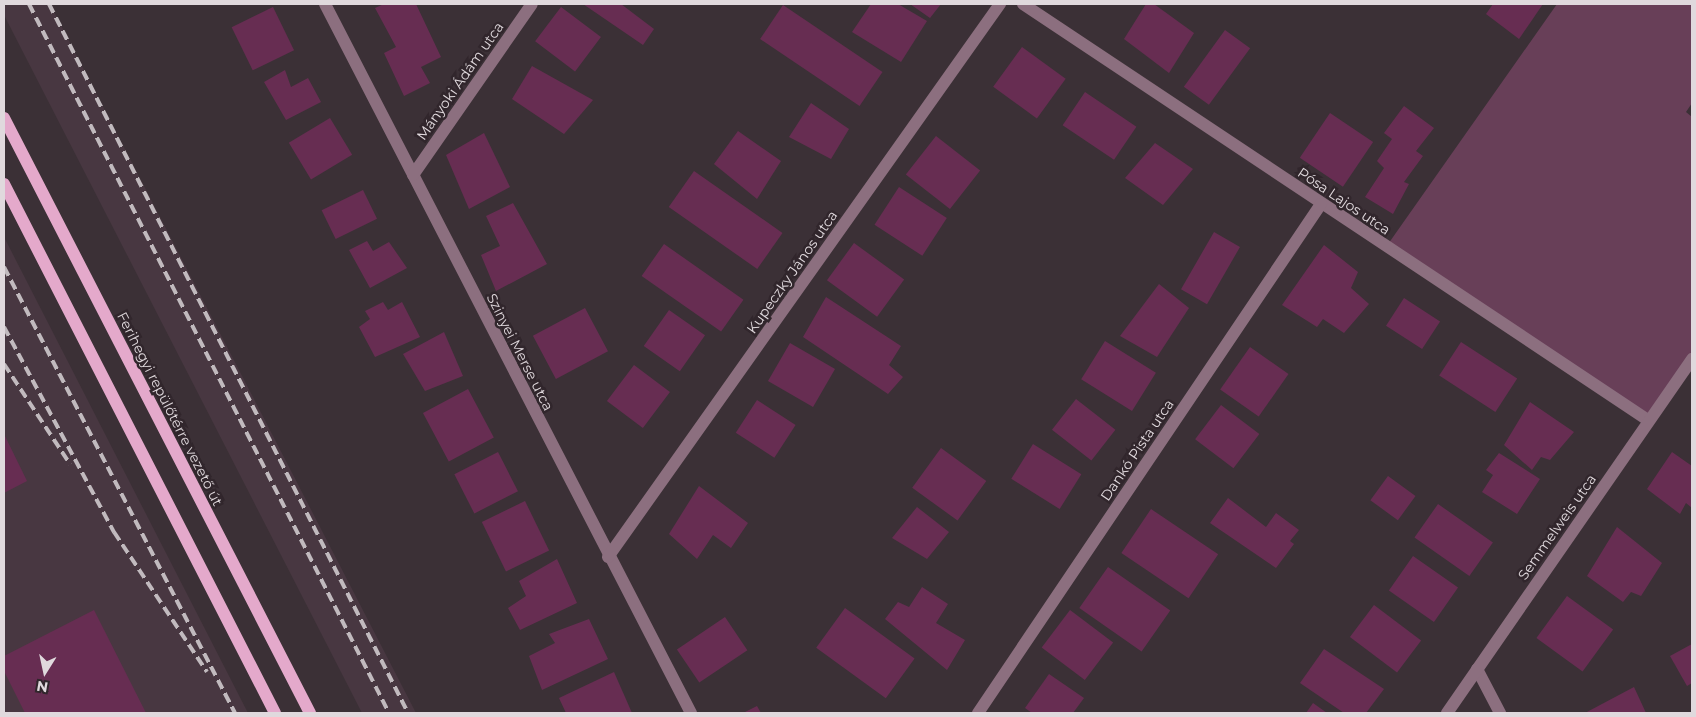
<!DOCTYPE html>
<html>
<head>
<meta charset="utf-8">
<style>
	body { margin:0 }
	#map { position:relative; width:1696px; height:717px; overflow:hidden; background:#3b3036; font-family:Montserrat,sans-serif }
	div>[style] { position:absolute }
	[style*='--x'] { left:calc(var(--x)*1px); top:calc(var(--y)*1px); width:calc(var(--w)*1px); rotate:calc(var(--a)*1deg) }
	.built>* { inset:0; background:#483741 }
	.green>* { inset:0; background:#683f58 }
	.building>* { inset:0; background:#672d52; transform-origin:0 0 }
	.minor>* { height:12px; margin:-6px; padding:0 6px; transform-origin:6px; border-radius:6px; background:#8c6f7f }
	.major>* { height:12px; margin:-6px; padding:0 6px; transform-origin:6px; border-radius:6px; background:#e4a9cb }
	.rail>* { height:4px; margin-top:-2px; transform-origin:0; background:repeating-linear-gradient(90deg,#c1babe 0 10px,transparent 0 15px) }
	span { translate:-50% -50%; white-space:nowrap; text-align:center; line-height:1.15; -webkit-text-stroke:5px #31262c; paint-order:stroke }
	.street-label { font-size:14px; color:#e0d9dd }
	.frame { position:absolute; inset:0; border:5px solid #e0d9dd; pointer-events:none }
	.north { position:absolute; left:20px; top:647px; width:50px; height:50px; -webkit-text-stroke:4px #31262c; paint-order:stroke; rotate:190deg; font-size:14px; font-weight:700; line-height:20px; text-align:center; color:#e0d9dd }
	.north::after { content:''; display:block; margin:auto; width:18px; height:22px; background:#e0d9dd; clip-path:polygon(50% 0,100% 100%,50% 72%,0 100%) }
</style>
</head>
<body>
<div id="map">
	<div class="built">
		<i style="clip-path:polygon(4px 4px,50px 4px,416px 713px,362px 713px,4px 15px)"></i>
		<i style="clip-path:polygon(4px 237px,248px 713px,4px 713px)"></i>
	</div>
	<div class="green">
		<i style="clip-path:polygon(1557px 4px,1692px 4px,1692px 103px,1686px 112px,1692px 117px,1692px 358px,1650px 421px,1386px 247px)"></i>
	</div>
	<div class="building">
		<i style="clip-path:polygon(384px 4px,416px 4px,441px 57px,421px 67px,430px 83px,404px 96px,384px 53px,396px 47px,375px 8px)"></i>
		<i style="clip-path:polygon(583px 4px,621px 4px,654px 29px,643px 45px)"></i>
		<i style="clip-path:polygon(871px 4px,898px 4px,927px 21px,901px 62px,852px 32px)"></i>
		<i style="clip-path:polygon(910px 4px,941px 4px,930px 18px)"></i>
		<i style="clip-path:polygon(1146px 4px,1154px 4px,1194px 33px,1169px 73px,1124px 39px)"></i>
		<i style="clip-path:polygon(1493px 4px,1543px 4px,1519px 39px,1486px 14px)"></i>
		<i style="left:783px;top:5px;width:120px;height:41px;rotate:34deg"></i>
		<i style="left:273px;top:7px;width:48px;height:46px;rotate:64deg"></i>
		<i style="left:561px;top:7px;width:50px;height:43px;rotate:37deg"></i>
		<i style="left:1225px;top:30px;width:31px;height:70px;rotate:36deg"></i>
		<i style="left:1022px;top:47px;width:54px;height:49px;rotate:36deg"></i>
		<i style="clip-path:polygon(532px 66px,593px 100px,564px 134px,512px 99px)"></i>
		<i style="clip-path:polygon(285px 70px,291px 87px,308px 78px,321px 102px,286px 120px,264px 82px)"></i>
		<i style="left:1085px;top:92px;width:62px;height:40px;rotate:34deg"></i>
		<i style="clip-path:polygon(811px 103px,849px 129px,831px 159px,789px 137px)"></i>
		<i style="clip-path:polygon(1404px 106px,1434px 128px,1416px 151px,1423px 156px,1404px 182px,1409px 184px,1393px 214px,1365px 197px,1384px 168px,1377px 161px,1392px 139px,1384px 133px)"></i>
		<i style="left:1330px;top:113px;width:52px;height:54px;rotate:34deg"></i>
		<i style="left:330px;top:118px;width:43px;height:48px;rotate:59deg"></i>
		<i style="clip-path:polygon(738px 131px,781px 161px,757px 199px,714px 164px)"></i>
		<i style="clip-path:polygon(484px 133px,510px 187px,469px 209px,446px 155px)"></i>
		<i style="left:936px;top:136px;width:56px;height:49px;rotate:38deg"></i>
		<i style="clip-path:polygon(1155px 143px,1193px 169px,1163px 205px,1125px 178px)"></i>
		<i style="left:694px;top:171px;width:108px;height:44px;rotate:35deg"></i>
		<i style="left:899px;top:187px;width:57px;height:45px;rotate:33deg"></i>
		<i style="left:363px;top:190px;width:32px;height:46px;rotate:64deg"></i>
		<i style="clip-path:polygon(513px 203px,547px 264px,496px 291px,481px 255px,500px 246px,486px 216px)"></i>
		<i style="left:1214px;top:232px;width:30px;height:66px;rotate:30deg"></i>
		<i style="clip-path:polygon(367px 241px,373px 251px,389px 242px,407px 268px,370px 288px,349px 250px)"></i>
		<i style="left:854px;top:243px;width:62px;height:46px;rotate:36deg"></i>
		<i style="left:664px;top:244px;width:97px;height:39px;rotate:35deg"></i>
		<i style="clip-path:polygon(1324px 245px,1358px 272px,1351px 288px,1369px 304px,1344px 333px,1323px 319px,1317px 327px,1282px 305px)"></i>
		<i style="clip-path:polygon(1159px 284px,1189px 308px,1157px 357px,1120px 336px)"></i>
		<i style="clip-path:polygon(826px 297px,901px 346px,889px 365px,903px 377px,888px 394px,803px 337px)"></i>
		<i style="left:1404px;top:298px;width:43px;height:33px;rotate:33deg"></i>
		<i style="clip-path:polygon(383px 302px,388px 310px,402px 302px,420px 337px,375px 357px,359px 327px,370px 319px,365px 311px)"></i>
		<i style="left:585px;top:308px;width:49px;height:59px;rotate:62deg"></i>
		<i style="left:669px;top:310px;width:44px;height:44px;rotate:35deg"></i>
		<i style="clip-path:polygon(444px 332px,463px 376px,425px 391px,403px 354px)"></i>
		<i style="left:1105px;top:341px;width:60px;height:45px;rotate:32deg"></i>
		<i style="left:1461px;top:342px;width:67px;height:40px;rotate:33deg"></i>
		<i style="left:790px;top:343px;width:52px;height:44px;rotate:30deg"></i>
		<i style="left:1250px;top:347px;width:47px;height:52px;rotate:35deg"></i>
		<i style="left:634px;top:365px;width:45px;height:45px;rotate:37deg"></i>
		<i style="left:468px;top:389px;width:55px;height:51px;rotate:62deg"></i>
		<i style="left:1076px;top:399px;width:50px;height:39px;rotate:38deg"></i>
		<i style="left:757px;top:400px;width:46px;height:39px;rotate:33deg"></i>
		<i style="clip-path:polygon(1530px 402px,1574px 432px,1550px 460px,1541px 457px,1532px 470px,1504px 445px)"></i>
		<i style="left:1221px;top:405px;width:48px;height:43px;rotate:37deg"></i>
		<i style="clip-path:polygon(4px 434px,27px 481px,4px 493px)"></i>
		<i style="left:1033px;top:444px;width:57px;height:41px;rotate:32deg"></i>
		<i style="left:941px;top:448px;width:56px;height:49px;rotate:36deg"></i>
		<i style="left:498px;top:452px;width:44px;height:49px;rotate:63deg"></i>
		<i style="clip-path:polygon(1672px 452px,1692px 466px,1692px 508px,1686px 503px,1680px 514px,1647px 489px)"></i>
		<i style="clip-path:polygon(1499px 453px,1540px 479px,1517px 514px,1482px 492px,1493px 475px,1486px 470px)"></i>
		<i style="left:1388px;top:476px;width:34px;height:30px;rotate:36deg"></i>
		<i style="clip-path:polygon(699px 486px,748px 523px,731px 548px,713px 535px,697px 559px,669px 534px)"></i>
		<i style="clip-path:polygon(1228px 498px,1266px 527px,1276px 513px,1299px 530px,1290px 541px,1294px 544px,1276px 568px,1210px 523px)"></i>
		<i style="left:525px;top:501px;width:55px;height:48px;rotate:64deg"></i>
		<i style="left:1438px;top:504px;width:67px;height:41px;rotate:35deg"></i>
		<i style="clip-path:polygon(917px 507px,949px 532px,927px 559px,892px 538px)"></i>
		<i style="left:1151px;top:509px;width:81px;height:53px;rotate:34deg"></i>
		<i style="clip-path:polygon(1617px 527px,1662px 563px,1641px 596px,1631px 592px,1623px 602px,1587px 576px)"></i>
		<i style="left:1413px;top:556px;width:55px;height:42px;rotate:35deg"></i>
		<i style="clip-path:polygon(557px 559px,577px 603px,520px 630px,508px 608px,526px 596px,519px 581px)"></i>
		<i style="left:1108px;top:567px;width:76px;height:50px;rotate:35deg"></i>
		<i style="clip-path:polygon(922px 587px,948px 604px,936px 623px,965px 640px,947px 670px,885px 619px,898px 602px,909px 607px)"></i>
		<i style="left:1567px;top:596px;width:57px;height:52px;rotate:36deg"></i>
		<i style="left:1374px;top:605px;width:59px;height:40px;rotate:37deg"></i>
		<i style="left:845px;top:608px;width:86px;height:49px;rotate:36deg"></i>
		<i style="clip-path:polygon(94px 610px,146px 713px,25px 713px,4px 671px,4px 656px)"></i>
		<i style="left:1070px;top:610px;width:54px;height:47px;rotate:37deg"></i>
		<i style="left:725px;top:617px;width:40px;height:58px;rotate:56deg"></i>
		<i style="clip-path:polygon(589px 619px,608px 659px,542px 690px,529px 656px,555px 643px,549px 634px)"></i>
		<i style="clip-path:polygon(1692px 644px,1692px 683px,1687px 686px,1670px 656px)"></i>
		<i style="clip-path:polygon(1324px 649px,1384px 689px,1366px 713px,1344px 713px,1300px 683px)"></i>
		<i style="clip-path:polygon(614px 672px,632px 713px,566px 713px,559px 698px)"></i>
		<i style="clip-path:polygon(1049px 674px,1084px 698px,1073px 713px,1032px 713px,1025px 708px)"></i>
		<i style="clip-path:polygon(1634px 687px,1646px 713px,1585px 713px)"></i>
		<i style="clip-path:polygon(1313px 703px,1327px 713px,1306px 713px)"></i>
		<i style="clip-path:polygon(757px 706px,761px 713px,743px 713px)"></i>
	</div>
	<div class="minor">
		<i style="--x:325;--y:4;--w:798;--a:62.7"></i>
		<i style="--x:1023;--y:4;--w:751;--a:33.65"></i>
		<i style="--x:413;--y:175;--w:208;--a:-55.2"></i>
		<i style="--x:608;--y:557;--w:678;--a:-54.67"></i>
		<i style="--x:1477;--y:669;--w:50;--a:62.4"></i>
		<i style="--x:978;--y:713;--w:614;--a:-56.03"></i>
		<i style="--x:1447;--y:713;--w:431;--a:-55.3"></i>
	</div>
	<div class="major">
		<i style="--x:4;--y:118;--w:669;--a:62.78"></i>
		<i style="--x:4;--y:184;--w:594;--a:62.87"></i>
	</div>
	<div class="rail">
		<i style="--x:29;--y:4;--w:795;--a:63.08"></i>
		<i style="--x:49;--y:4;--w:795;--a:63.14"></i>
		<i style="--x:4;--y:267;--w:502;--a:62.62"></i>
		<i style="--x:4;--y:327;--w:233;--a:61.8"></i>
		<i style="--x:114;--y:532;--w:168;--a:56.4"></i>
		<i style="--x:4;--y:364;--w:120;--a:56.6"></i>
	</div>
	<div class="street-label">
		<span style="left:460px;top:81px;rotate:-55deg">Mányoki Ádám utca</span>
		<span style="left:1344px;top:201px;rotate:34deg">Pósa Lajos utca</span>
		<span style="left:792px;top:272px;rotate:-55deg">Kupeczky János utca</span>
		<span style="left:520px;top:352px;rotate:63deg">Szinyei Merse utca</span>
		<span style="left:170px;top:409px;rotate:63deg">Ferihegyi repülőtérre vezető út</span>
		<span style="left:1137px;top:450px;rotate:-56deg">Dankó Pista utca</span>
		<span style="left:1557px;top:527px;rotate:-55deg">Semmelweis utca</span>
	</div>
	<div class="frame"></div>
	<div class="north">N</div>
</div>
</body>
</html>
